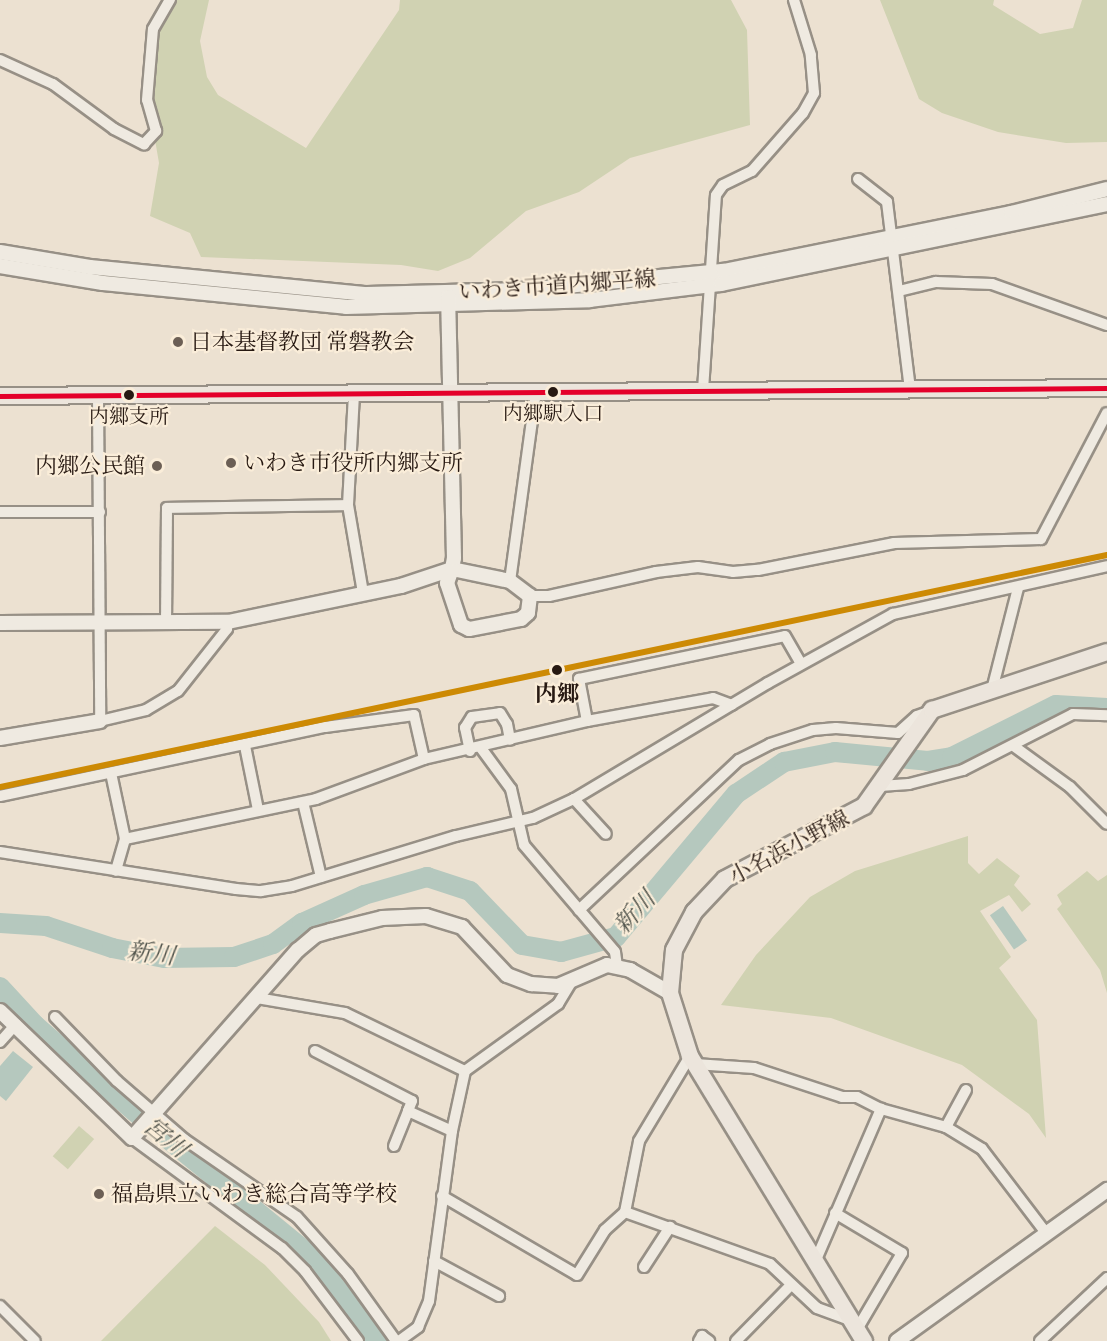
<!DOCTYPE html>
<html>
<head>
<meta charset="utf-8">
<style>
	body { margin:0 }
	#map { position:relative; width:1107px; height:1341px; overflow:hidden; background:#ece1d1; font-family:"EB Garamond","Noto Serif JP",serif }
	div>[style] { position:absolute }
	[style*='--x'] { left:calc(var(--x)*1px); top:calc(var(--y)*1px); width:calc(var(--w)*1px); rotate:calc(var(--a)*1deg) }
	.green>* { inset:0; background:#d0d2b2; transform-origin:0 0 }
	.water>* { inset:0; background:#b5c8be; transform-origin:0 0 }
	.river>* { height:20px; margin:-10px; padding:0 10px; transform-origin:10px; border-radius:10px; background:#b5c8be }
	.roads { filter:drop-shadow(2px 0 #979086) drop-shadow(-2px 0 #979086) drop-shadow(0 2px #979086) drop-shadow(0 -2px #979086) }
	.minor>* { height:10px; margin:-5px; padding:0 5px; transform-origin:5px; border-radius:5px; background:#efeae1 }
	.tertiary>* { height:14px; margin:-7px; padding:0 7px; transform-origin:7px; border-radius:7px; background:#efeae1 }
	.primary>* { height:16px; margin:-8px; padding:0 8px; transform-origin:8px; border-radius:8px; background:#ece5dc }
	.bus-1>* { height:4.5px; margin:-2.25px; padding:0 2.25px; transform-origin:2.25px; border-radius:2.25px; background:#e4002b }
	.rail-1>* { height:6px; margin:-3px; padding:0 3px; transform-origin:3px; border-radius:3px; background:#cd8a04 }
	.dots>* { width:16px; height:16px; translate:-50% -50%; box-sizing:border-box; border:3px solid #faedd9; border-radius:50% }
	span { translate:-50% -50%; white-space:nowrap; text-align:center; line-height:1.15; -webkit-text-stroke:4.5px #faedd9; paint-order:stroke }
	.bus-label { font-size:20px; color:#271912 }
	.street-label { font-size:22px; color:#271912 }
	.poi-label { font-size:22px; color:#271912 }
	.left { translate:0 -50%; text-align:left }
	.right { translate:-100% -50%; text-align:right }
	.stop-label { font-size:22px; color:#271912; font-weight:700 }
	.water-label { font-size:24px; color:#50534b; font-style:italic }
</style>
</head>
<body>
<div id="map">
	<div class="green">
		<i style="clip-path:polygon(173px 0,209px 0,200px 41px,207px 77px,218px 95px,306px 148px,399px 10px,400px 0,731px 0,747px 30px,750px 125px,630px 158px,579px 192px,526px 211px,470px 258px,438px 271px,401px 265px,201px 257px,190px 233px,150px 216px,159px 163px,149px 105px,155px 39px)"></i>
		<i style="clip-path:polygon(880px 0,994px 0,993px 5px,1040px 34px,1073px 28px,1082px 0,1107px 0,1107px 142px,1066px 143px,998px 132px,942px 113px,919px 99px)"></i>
		<i style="clip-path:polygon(968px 836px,968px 863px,979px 874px,997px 858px,1020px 876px,1014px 885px,1031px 904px,1022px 912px,1009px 895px,980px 911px,1011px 957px,999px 968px,1037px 1020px,1046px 1138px,1029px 1114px,962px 1065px,831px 1018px,721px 1005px,756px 955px,810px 897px,855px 871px)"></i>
		<i style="clip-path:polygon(1087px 871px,1098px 881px,1107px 875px,1107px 993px,1100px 970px,1057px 909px,1062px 904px,1057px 895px)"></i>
		<i style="left:79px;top:1126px;width:20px;height:40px;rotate:41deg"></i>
		<i style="clip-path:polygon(215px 1226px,265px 1265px,319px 1322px,331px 1341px,101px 1341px)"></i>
	</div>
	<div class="water">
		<i style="left:1003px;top:906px;width:42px;height:16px;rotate:55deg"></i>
		<i style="clip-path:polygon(13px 1051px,33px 1067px,6px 1101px,0 1096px,0 1066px)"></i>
	</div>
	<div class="river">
		<i style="--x:0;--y:923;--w:46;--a:3.7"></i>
		<i style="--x:46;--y:926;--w:70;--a:18.4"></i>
		<i style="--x:112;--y:948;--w:53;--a:10.9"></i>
		<i style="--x:164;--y:958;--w:70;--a:-0.8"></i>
		<i style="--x:234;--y:957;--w:41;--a:-18.4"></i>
		<i style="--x:273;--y:944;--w:36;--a:-36"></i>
		<i style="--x:302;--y:923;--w:68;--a:-24.3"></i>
		<i style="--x:364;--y:895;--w:66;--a:-15.9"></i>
		<i style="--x:427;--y:877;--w:45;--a:18"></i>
		<i style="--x:470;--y:891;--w:75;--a:46.1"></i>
		<i style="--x:522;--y:945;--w:40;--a:10"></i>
		<i style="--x:561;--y:952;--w:57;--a:-15.3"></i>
		<i style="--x:616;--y:937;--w:187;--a:-50"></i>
		<i style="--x:736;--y:794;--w:58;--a:-33.7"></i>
		<i style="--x:784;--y:762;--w:52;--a:-11.1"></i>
		<i style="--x:835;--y:752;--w:93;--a:5.5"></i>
		<i style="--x:928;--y:761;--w:24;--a:-9"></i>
		<i style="--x:952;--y:757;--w:116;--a:-26.6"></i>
		<i style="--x:1056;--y:705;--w:51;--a:3.4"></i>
		<i style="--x:0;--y:987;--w:52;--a:47.4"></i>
		<i style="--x:35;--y:1025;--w:140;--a:41"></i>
		<i style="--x:141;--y:1117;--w:223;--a:39.2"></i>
		<i style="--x:314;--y:1258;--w:104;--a:53.2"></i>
	</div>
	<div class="roads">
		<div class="minor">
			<i style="--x:0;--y:60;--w:58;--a:24.4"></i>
			<i style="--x:53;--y:84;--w:76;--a:36.4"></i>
			<i style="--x:114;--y:129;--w:34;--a:27"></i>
			<i style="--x:144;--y:144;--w:18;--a:-47"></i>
			<i style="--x:156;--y:131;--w:32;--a:-106"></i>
			<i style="--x:147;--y:100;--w:71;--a:-85.2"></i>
			<i style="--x:153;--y:29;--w:34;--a:-60"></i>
			<i style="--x:858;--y:179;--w:37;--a:38"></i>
			<i style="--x:887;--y:202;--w:187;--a:83"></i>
			<i style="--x:899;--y:291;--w:38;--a:-14"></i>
			<i style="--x:936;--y:282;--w:56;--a:2"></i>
			<i style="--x:992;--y:284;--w:122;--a:19.6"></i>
			<i style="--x:703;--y:390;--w:195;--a:-86.2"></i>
			<i style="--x:716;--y:195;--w:12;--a:-55"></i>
			<i style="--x:723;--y:185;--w:32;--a:-26"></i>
			<i style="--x:752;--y:171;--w:77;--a:-48.7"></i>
			<i style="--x:803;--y:113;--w:23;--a:-61"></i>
			<i style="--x:814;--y:93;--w:38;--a:-95"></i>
			<i style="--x:811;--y:55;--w:58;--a:-107.2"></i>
			<i style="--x:354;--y:394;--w:111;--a:93.1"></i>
			<i style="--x:348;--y:505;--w:89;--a:80.3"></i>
			<i style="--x:98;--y:396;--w:325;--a:89.6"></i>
			<i style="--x:100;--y:721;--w:47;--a:-13.4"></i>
			<i style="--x:146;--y:710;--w:37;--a:-31"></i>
			<i style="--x:178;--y:691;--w:79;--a:-51.7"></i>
			<i style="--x:227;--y:629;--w:7;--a:-82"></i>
			<i style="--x:0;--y:512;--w:100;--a:0"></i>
			<i style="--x:510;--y:581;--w:191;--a:-82.2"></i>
			<i style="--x:530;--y:596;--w:19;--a:0"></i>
			<i style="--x:549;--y:596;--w:110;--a:-12.6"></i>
			<i style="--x:656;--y:572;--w:42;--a:-6.8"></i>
			<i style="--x:698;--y:567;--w:35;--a:8"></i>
			<i style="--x:733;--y:572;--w:25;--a:-5"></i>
			<i style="--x:758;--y:570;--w:139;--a:-11.2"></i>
			<i style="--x:894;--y:543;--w:147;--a:-1.6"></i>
			<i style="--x:1041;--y:539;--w:142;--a:-62.4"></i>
			<i style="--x:166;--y:623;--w:115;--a:-89.5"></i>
			<i style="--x:167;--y:508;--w:181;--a:-0.9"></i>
			<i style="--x:992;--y:690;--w:105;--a:-75.7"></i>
			<i style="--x:587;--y:721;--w:43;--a:-100.8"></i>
			<i style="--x:579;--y:679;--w:210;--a:-11.8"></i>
			<i style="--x:785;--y:636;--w:32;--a:60"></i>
			<i style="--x:245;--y:746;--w:65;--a:78.5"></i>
			<i style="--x:1015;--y:747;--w:68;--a:36"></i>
			<i style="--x:1070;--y:787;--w:52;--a:45"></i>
			<i style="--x:481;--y:748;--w:51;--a:53.8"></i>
			<i style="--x:511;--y:789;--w:57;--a:76.9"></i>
			<i style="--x:524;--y:845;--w:140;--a:49.6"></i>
			<i style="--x:615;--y:952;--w:15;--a:82"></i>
			<i style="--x:470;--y:751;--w:24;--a:-102"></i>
			<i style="--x:465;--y:728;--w:13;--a:-58"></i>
			<i style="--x:472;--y:717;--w:28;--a:-8"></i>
			<i style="--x:500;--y:713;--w:13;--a:58"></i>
			<i style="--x:507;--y:724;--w:16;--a:79"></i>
			<i style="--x:111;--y:773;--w:67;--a:78"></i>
			<i style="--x:125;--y:839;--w:33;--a:106"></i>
			<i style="--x:880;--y:786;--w:29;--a:-4"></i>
			<i style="--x:909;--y:784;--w:56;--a:-14.5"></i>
			<i style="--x:963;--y:770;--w:123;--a:-27"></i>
			<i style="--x:1073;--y:714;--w:34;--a:2"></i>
			<i style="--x:0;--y:796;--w:332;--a:-12"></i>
			<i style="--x:325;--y:727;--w:90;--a:-7.7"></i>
			<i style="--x:414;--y:715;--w:45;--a:77.2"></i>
			<i style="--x:574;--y:799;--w:47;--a:47.6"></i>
			<i style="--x:303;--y:802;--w:77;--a:76.5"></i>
			<i style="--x:125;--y:839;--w:195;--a:-11.8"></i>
			<i style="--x:316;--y:799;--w:115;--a:-20.3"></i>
			<i style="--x:424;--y:759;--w:167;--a:-13.1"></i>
			<i style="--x:587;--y:721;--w:128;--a:-10.3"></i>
			<i style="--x:713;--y:698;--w:20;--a:20"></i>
			<i style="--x:0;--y:852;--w:239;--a:8.9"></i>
			<i style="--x:236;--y:889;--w:25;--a:5"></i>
			<i style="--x:261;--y:891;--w:31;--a:-9"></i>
			<i style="--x:292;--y:886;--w:171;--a:-17"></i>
			<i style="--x:456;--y:836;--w:79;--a:-13.2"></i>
			<i style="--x:533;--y:818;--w:45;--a:-24.9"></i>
			<i style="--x:574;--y:799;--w:226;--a:-30.9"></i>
			<i style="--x:768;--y:683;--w:143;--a:-28.9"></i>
			<i style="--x:893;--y:614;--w:219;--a:-12.6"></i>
			<i style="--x:579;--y:910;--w:219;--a:-43.2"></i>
			<i style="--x:739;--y:760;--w:35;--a:-27"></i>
			<i style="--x:770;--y:744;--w:45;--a:-18"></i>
			<i style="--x:813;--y:730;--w:23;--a:-5"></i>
			<i style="--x:836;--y:728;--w:62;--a:4.6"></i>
			<i style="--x:898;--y:733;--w:25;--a:-42"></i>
			<i style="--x:917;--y:716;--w:15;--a:-20"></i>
			<i style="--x:257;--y:998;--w:89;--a:9.7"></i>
			<i style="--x:345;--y:1013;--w:133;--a:25.8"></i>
			<i style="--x:55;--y:1017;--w:89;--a:45.9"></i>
			<i style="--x:117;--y:1081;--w:89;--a:40.9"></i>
			<i style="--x:184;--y:1139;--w:137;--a:34.6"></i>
			<i style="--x:297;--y:1217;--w:76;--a:48.2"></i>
			<i style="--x:348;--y:1274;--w:82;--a:54.4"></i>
			<i style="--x:0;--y:1042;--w:24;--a:-48"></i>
			<i style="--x:315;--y:1051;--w:109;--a:27.3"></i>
			<i style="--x:412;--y:1101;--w:11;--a:112"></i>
			<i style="--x:408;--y:1111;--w:48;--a:24.4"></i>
			<i style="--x:695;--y:1064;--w:59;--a:3.9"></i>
			<i style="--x:754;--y:1068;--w:93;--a:18.2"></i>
			<i style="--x:842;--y:1097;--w:15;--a:0"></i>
			<i style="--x:857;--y:1097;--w:27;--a:27"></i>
			<i style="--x:946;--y:1127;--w:42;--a:-61.6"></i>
			<i style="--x:132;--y:1138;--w:186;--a:36.3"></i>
			<i style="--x:282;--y:1248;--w:33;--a:45"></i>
			<i style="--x:305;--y:1271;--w:88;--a:52.9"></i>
			<i style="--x:394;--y:1146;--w:40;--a:-68"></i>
			<i style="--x:442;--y:1196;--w:156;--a:30.3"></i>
			<i style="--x:577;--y:1275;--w:53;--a:-58.1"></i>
			<i style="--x:605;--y:1230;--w:27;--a:-42"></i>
			<i style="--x:625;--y:1212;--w:72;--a:-78.8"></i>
			<i style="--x:639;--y:1141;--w:99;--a:-59"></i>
			<i style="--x:625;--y:1212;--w:154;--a:19.7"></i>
			<i style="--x:770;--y:1264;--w:64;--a:43.1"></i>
			<i style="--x:817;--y:1308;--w:32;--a:20"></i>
			<i style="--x:835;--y:1213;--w:78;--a:30.8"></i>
			<i style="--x:902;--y:1253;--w:91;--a:120.5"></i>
			<i style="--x:434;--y:1261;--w:74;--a:28.3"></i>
			<i style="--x:815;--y:1262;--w:167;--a:-66.7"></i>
			<i style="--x:881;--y:1109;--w:67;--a:15.5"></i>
			<i style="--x:946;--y:1127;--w:42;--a:31.4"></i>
			<i style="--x:982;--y:1149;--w:106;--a:52.7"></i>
			<i style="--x:644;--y:1267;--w:48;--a:-57"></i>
			<i style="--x:0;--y:1306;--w:49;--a:45"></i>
			<i style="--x:399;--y:1341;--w:24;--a:-36"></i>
			<i style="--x:418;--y:1327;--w:28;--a:-67"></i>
			<i style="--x:429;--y:1301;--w:172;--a:-82.3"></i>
			<i style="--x:452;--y:1131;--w:61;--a:-77.8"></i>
			<i style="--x:465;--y:1071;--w:115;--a:-35.8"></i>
			<i style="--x:558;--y:1004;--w:27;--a:-59"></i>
			<i style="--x:699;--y:1341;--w:6;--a:-59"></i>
			<i style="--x:702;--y:1336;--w:9;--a:36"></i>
			<i style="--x:736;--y:1341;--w:78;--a:-45.5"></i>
			<i style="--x:1040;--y:1341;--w:92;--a:-43.2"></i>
		</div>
		<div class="tertiary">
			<i style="--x:0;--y:252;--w:91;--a:9.5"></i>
			<i style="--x:90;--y:267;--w:278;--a:5.6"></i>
			<i style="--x:367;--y:294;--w:158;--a:-1.5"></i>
			<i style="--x:525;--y:290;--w:200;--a:-5.5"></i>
			<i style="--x:724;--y:271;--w:293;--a:-11.4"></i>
			<i style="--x:1011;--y:213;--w:99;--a:-14"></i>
			<i style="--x:0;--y:266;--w:104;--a:9.4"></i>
			<i style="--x:103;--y:283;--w:244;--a:5.6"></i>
			<i style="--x:346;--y:307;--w:244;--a:-1.6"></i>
			<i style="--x:590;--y:300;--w:132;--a:-7"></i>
			<i style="--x:721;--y:284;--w:394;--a:-11.7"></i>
			<i style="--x:0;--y:623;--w:228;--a:-0.3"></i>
			<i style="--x:228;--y:622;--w:177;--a:-11.8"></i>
			<i style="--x:401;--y:586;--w:54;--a:-18.4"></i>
			<i style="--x:452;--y:569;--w:59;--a:11.7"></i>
			<i style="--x:510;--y:581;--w:25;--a:37"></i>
			<i style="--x:530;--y:596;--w:17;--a:97"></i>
			<i style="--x:528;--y:613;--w:9;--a:139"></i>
			<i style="--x:521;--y:619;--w:53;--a:169.1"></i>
			<i style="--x:469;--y:629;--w:9;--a:-153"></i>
			<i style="--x:461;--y:625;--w:44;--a:-108.4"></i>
			<i style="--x:447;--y:583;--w:15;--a:-70"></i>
			<i style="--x:452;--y:569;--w:11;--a:-80"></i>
			<i style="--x:454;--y:558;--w:261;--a:-91.3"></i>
			<i style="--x:0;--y:738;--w:101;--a:-9.6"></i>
			<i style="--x:0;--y:1011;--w:183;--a:43.9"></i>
			<i style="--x:132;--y:1138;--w:251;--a:-48.6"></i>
			<i style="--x:298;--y:950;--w:23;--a:-40"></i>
			<i style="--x:316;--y:935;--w:15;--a:-16"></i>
			<i style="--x:330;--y:931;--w:54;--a:-14"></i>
			<i style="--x:382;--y:918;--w:44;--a:-2.6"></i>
			<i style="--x:426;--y:916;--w:38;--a:17"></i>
			<i style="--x:462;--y:927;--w:66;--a:46.8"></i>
			<i style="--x:507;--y:975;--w:26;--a:21"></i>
			<i style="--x:531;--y:984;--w:27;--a:4"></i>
			<i style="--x:558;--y:986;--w:53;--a:-23.2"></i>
			<i style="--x:607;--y:965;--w:24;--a:12"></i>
			<i style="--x:630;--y:970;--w:46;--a:29.9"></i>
			<i style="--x:897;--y:1341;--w:259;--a:-35.7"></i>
		</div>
		<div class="primary">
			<i style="--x:0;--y:396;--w:1107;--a:-0.41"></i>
			<i style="--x:864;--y:1341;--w:334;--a:-121.4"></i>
			<i style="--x:690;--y:1056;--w:66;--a:-107.6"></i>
			<i style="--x:670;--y:993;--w:43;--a:-84.7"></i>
			<i style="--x:674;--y:950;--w:43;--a:-62.2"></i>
			<i style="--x:694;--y:912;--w:45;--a:-46.8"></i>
			<i style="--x:725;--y:879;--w:157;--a:-27.7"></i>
			<i style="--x:864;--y:806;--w:118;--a:-54.7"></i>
			<i style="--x:932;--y:710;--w:184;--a:-18.3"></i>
		</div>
	</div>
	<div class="bus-1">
		<i style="--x:0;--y:396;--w:1107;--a:-0.41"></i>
	</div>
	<div class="rail-1">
		<i style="--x:0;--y:787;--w:1131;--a:-11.84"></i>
	</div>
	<div class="dots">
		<i style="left:178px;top:342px;background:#6c5f55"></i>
		<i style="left:553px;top:392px;background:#271912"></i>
		<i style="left:129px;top:395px;background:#271912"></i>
		<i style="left:231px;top:463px;background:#6c5f55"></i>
		<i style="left:157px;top:466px;background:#6c5f55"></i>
		<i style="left:557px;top:670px;background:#271912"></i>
		<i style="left:99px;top:1194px;background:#6c5f55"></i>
	</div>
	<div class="bus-label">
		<span style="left:553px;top:413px">内郷駅入口</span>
		<span style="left:129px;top:416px">内郷支所</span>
	</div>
	<div class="street-label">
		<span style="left:557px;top:285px;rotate:-4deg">いわき市道内郷平線</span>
		<span style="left:789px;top:847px;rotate:-28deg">小名浜小野線</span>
	</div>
	<div class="poi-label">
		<span class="left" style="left:190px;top:342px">日本基督教団 常磐教会</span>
		<span class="left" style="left:243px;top:463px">いわき市役所内郷支所</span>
		<span class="right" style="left:145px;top:466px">内郷公民館</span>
		<span class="left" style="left:111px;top:1194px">福島県立いわき総合高等学校</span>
	</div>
	<div class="stop-label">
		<span style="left:557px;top:694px">内郷</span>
	</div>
	<div class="water-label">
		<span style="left:634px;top:912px;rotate:-47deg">新川</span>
		<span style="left:151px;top:953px;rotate:7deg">新川</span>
		<span style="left:166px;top:1137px;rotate:39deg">宮川</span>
	</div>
</div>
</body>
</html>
